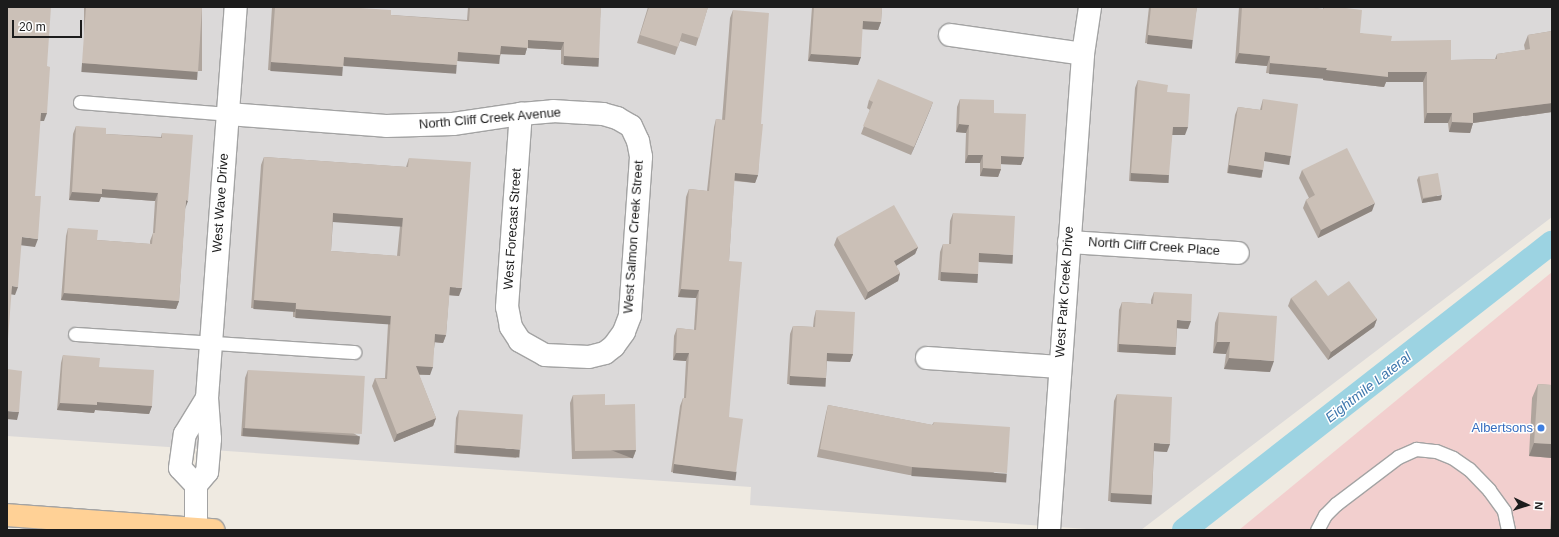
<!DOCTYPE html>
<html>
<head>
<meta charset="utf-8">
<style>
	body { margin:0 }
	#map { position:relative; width:1559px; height:537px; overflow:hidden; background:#efeae1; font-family:Arial,sans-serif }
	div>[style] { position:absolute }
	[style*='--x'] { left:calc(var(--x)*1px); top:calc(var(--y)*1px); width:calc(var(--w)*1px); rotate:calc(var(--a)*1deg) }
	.residential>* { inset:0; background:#dbd9d9 }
	.commercial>* { inset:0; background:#f2cfce }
	.canal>* { height:24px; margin:-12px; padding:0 12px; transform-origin:12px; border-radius:12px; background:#9cd3e2 }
	.roads { filter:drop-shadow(1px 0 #a3a3a3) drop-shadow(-1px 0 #a3a3a3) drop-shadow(0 1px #a3a3a3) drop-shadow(0 -1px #a3a3a3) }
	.service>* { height:13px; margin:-6.5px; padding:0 6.5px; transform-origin:6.5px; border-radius:6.5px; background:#fff }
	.minor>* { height:22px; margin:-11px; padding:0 11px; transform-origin:11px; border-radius:11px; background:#fff }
	.tertiary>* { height:22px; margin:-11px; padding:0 11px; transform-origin:11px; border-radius:11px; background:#fff }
	.primary>* { height:22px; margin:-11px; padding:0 11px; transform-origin:11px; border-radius:11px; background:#ffd196 }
	.wall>* { inset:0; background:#afa59d; transform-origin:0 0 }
	.shaded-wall>* { inset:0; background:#8e8680; transform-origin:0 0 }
	.building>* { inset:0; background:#cbc0b7; transform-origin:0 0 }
	.dots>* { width:11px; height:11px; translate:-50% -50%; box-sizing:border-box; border:2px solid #fff; border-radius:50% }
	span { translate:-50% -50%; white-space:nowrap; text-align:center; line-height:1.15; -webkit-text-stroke:3px #fff; paint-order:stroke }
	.street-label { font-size:13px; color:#1c1c1c }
	.shop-label { font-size:13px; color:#366cbe }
	.right { translate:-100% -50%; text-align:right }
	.water-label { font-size:14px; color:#3e77ad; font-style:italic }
	.frame { position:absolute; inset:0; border:8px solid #1c1c1c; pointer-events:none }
	.north { position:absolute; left:1507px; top:485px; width:40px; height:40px; -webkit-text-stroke:3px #fff; paint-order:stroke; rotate:94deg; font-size:11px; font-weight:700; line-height:16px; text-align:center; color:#1c1c1c }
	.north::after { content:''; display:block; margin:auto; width:14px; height:18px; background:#1c1c1c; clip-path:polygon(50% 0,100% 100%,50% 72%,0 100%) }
	.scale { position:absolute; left:12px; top:20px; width:70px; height:18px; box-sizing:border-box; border:2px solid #1c1c1c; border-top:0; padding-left:5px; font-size:12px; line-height:14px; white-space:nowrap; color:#1c1c1c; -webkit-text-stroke:3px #fff; paint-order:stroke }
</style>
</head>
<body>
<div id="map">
	<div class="residential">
		<i style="clip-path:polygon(7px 7px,1552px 7px,1552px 217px,1141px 530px,1101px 530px,750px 505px,751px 487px,7px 436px)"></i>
	</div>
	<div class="commercial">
		<i style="clip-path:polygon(1552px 272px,1552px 530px,1239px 530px)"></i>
	</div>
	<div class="canal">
		<i style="--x:1184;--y:530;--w:467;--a:-38"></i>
	</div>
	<div class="roads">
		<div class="service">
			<i style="--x:80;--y:102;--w:148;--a:4.6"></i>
			<i style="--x:75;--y:334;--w:280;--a:3.7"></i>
			<i style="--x:1317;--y:530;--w:17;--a:-62"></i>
			<i style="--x:1325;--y:515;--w:16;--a:-45"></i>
			<i style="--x:1336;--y:504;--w:78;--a:-37.2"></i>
			<i style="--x:1398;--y:457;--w:20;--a:-24"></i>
			<i style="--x:1416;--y:449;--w:20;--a:6"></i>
			<i style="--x:1436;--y:451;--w:18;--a:22"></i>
			<i style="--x:1453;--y:458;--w:19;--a:35"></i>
			<i style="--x:1469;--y:469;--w:29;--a:46"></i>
			<i style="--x:1489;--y:490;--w:26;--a:54"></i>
			<i style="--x:1504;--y:511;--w:19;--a:78"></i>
		</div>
		<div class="minor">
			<i style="--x:950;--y:35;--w:134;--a:8.1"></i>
			<i style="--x:228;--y:114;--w:158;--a:4.3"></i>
			<i style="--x:386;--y:126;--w:67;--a:-1.7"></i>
			<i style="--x:453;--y:124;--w:69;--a:-8.4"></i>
			<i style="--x:521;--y:114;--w:32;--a:-5"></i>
			<i style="--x:553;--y:111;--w:50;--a:3.4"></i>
			<i style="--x:603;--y:114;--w:15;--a:16"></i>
			<i style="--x:617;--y:118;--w:16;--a:30"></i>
			<i style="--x:631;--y:126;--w:17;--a:65"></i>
			<i style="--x:638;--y:141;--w:16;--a:79"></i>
			<i style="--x:641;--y:157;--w:159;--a:94"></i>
			<i style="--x:630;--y:316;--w:17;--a:111"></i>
			<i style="--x:624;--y:332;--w:17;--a:126"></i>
			<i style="--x:614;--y:346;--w:11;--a:142"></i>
			<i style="--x:605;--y:353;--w:16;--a:166"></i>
			<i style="--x:589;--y:357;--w:44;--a:-177.4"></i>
			<i style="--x:545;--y:355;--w:29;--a:-151"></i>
			<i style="--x:520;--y:341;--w:17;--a:-123"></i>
			<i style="--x:511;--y:327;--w:20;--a:-101"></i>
			<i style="--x:507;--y:307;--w:194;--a:-85.9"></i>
			<i style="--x:1069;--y:242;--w:169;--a:3.7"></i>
			<i style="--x:927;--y:358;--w:133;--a:3.9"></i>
			<i style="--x:207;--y:398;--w:392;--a:-85.8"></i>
			<i style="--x:196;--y:485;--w:23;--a:-133"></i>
			<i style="--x:180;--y:468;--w:34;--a:-82"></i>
			<i style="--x:185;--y:434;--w:42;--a:-58.6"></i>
			<i style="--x:207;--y:398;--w:41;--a:85.8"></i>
			<i style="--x:210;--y:439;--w:33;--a:95"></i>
			<i style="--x:207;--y:472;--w:17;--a:130"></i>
			<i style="--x:196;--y:485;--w:44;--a:90"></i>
		</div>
		<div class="tertiary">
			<i style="--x:1049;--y:530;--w:477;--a:-85.9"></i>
			<i style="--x:1083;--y:54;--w:48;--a:-81.5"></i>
		</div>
		<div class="primary">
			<i style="--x:7;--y:515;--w:207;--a:4.2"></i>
		</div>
	</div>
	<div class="wall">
		<i style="left:84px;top:7px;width:118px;height:64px"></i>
		<i style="clip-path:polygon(272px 7px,345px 7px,391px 15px,467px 20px,468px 7px,601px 7px,596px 66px,561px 64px,561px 50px,527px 48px,525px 55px,501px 54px,498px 63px,457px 61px,454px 73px,343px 65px,340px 75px,268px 70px)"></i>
		<i style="clip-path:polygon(648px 7px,708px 7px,696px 46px,680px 41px,675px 55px,637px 43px)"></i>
		<i style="clip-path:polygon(812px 7px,882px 7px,881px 22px,878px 30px,862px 29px,858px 65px,808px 61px)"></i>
		<i style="clip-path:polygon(1149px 7px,1197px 7px,1190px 48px,1145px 43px)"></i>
		<i style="clip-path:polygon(1239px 7px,1304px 7px,1323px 9px,1324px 7px,1338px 7px,1360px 33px,1391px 41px,1451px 60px,1495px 59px,1497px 54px,1525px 50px,1524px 45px,1528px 35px,1552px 31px,1552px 112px,1473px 123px,1470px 133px,1449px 132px,1448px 123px,1424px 123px,1423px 82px,1386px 82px,1384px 87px,1323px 80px,1323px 78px,1266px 73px,1267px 66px,1235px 63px)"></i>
		<i style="clip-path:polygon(733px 10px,761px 124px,758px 175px,755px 183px,734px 181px,729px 261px,729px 417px,736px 472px,733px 480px,671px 472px,680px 406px,683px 398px,684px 398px,686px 361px,673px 360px,674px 336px,677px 328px,694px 330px,696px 298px,678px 297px,686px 197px,689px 189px,707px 191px,714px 127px,716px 119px,722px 120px,730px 18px)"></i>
		<i style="clip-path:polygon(1138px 80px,1167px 92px,1185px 135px,1172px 135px,1166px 183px,1129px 181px,1135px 88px)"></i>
		<i style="clip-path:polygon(960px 99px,994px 113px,1024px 157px,1021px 165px,1001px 164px,1001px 169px,998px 177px,980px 176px,980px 163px,965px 163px,966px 133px,956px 132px,957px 107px)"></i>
		<i style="clip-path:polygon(1263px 99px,1291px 156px,1288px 164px,1264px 160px,1263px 170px,1260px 178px,1227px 173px,1235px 115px,1238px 107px,1260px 110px)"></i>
		<i style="clip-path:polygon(869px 100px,933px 102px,911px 155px,861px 134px,870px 110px,867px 108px)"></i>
		<i style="clip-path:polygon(76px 126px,106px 134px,161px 137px,162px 133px,185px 208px,179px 301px,176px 309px,61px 300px,66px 236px,68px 228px,97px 240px,150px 244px,150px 241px,153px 233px,155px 201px,101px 197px,99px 202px,69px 200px,73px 134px)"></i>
		<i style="clip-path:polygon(evenodd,264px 157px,406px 167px,409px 158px,459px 296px,449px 295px,446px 335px,443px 343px,435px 342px,430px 375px,419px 375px,436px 418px,433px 426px,394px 442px,372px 386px,375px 378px,385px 378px,388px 324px,293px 317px,293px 311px,251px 308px,261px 165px,264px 157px,333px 221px,400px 226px,397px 256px,331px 251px,333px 221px)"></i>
		<i style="clip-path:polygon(1302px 170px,1372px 211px,1318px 238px,1303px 208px,1306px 200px,1309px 198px,1299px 178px)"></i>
		<i style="clip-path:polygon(1419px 176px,1441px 200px,1422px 203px,1417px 180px)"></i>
		<i style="clip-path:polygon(953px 213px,1010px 263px,978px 261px,978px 274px,975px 282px,938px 280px,940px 252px,943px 244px,949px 244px,950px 221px)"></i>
		<i style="clip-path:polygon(837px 237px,918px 247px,915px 254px,896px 266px,900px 273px,898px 281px,865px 300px,834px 245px)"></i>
		<i style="clip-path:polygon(1154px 292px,1188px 329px,1177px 328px,1176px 347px,1173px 355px,1117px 352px,1119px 310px,1122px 302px,1151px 304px,1151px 300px)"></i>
		<i style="clip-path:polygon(1328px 296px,1377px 319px,1374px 327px,1328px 360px,1288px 306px,1291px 298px)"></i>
		<i style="clip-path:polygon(816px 310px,853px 354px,850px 362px,827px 361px,826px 378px,823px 386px,787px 384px,790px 334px,793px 326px,813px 327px,814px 318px)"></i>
		<i style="clip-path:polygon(1219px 312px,1270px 372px,1224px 369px,1226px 354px,1213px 353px,1215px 323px)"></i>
		<i style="clip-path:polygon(63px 355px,99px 367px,152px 406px,149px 414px,95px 410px,94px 413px,57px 410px,61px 363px)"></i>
		<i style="clip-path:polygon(248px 370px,360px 437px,358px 445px,241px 436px,245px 378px)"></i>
		<i style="clip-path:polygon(1552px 376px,1552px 458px,1529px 456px,1532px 398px,1538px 384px,1551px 385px)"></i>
		<i style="clip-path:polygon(1117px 394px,1167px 452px,1154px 451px,1152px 495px,1149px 503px,1108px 501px,1114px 401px)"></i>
		<i style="clip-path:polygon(573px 395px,605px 405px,636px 450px,633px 458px,572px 459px,570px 403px)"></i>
		<i style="clip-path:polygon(828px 405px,932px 425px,934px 422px,1004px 481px,909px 475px,817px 457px,826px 413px)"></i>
		<i style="clip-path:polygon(459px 410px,517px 458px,454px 453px,456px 418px)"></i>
		<i style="clip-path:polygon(1552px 499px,1552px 530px,1550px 530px)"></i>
	</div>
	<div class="shaded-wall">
		<i style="clip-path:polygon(863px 21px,881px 22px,878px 30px,860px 29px)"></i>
		<i style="left:1148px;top:35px;width:45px;height:9px;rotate:6deg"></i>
		<i style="clip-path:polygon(528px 40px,564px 42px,561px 50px,527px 48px,525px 55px,498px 54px,501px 46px)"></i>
		<i style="left:458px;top:52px;width:42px;height:9px;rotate:4deg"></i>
		<i style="clip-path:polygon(1239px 53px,1270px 56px,1267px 66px,1235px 63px)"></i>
		<i style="clip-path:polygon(811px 54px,861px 57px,858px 65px,808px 61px)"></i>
		<i style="left:564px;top:56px;width:35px;height:9px;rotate:3deg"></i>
		<i style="left:344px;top:57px;width:113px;height:9px;rotate:4deg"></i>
		<i style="left:271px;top:62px;width:72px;height:9px;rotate:4deg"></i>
		<i style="left:82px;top:63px;width:116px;height:9px;rotate:4deg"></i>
		<i style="left:1270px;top:63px;width:57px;height:11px;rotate:5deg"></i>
		<i style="clip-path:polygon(1326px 70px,1388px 72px,1427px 72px,1423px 82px,1386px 82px,1384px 87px,1323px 80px)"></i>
		<i style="clip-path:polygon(933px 102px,930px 110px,911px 155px,914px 147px)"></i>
		<i style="clip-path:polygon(1552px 103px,1552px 112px,1473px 123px,1470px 133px,1449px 132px,1452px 122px,1473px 113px)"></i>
		<i style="clip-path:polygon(41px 113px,47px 113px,44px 121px,38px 121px)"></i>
		<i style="clip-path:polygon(1427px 113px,1452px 113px,1448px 123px,1424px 123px)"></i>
		<i style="clip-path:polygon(959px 124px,969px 125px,966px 133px,956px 132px)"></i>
		<i style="clip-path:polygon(1173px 127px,1188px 127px,1185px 135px,1170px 135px)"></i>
		<i style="left:1265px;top:152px;width:26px;height:9px;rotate:9deg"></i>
		<i style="clip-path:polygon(968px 155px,983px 155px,980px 163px,965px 163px)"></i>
		<i style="clip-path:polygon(1001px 156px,1024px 157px,1021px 165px,998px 164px)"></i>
		<i style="left:1229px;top:165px;width:34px;height:8px;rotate:8deg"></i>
		<i style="clip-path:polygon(983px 168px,1001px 169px,998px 177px,980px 176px)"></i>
		<i style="clip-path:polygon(735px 173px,758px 175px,755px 183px,732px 180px)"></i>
		<i style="left:1131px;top:173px;width:38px;height:8px;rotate:3deg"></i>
		<i style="clip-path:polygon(102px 189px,158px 193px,155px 201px,101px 197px,99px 202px,69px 200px,72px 192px)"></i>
		<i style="clip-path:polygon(1442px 195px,1441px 200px,1422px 203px,1423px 199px)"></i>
		<i style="clip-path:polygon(186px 200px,188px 201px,185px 209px)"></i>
		<i style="clip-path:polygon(1375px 203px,1372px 211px,1318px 238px,1321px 230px)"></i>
		<i style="left:333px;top:213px;width:70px;height:9px;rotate:4deg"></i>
		<i style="clip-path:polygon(22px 237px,38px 239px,35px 247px,19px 245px)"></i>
		<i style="clip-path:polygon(918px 247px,915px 254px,891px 269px,894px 261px)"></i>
		<i style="left:979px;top:253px;width:34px;height:9px;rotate:3deg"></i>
		<i style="left:941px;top:272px;width:37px;height:9px;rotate:3deg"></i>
		<i style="clip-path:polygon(900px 273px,898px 281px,865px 300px,868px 292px)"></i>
		<i style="clip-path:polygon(12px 286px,18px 287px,15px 295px,9px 294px)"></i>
		<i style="clip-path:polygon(450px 287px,462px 288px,459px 296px,447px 295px)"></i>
		<i style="clip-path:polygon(681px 289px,699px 290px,696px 298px,678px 297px)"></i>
		<i style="clip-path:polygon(64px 293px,179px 301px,176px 309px,61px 300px)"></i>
		<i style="left:254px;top:300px;width:42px;height:9px;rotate:4deg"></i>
		<i style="left:296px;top:309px;width:95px;height:9px;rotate:4deg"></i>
		<i style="clip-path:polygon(1377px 319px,1374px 327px,1328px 360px,1331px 352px)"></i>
		<i style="clip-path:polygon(1177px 320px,1191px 321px,1188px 329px,1174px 328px)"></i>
		<i style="clip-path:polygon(435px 334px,446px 335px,443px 343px,432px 342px)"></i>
		<i style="clip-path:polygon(1217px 342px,1230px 342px,1226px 354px,1213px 353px)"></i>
		<i style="left:1119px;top:344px;width:57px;height:8px;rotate:3deg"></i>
		<i style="clip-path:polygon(676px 353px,689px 353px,686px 361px,673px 360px)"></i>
		<i style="clip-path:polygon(827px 353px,853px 354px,850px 362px,824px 361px)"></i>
		<i style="clip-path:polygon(1229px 358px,1274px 361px,1270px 372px,1224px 369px)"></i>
		<i style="clip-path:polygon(416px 366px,433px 367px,430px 375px,413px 374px)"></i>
		<i style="left:790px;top:376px;width:36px;height:9px;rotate:3deg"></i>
		<i style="clip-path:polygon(97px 402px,152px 406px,149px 414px,95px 410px,94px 413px,57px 410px,60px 403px)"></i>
		<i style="clip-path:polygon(7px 411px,19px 412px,17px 420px,7px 419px)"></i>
		<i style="clip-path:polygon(436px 418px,433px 426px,394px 442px,397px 434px)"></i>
		<i style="left:243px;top:428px;width:117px;height:8px;rotate:4deg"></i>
		<i style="clip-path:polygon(1154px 443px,1170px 444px,1167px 452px,1152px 451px)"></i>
		<i style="clip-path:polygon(1534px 443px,1552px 444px,1552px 458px,1529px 456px)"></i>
		<i style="left:456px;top:445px;width:64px;height:8px;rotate:4deg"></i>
		<i style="left:636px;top:450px;width:9px;height:61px;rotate:111deg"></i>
		<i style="left:674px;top:464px;width:63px;height:9px;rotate:7deg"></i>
		<i style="left:912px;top:467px;width:95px;height:9px;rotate:4deg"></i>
		<i style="left:1111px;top:493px;width:41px;height:9px;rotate:3deg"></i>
	</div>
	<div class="building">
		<i style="clip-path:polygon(7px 7px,51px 7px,47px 66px,50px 67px,47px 113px,41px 113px,35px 196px,41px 196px,38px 239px,22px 237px,18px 287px,12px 286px,7px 352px)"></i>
		<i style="clip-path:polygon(86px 7px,202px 7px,198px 72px,82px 63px)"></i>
		<i style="clip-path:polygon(275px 7px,345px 7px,391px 10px,391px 15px,469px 21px,470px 7px,601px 7px,599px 58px,564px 56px,564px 42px,528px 40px,528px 48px,501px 46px,500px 55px,458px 52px,457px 65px,344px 57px,343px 67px,271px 62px)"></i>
		<i style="clip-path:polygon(649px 7px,708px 7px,699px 38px,682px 33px,678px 47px,640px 35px)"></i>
		<i style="clip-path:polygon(814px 7px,882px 7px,881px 22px,863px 21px,861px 57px,811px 54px)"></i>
		<i style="clip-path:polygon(1151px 7px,1197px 7px,1193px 40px,1148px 35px)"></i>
		<i style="clip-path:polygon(1242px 7px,1304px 7px,1324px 9px,1324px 7px,1338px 7px,1362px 10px,1360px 33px,1392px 36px,1391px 41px,1451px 40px,1451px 60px,1497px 59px,1497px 54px,1530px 49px,1528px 35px,1552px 31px,1552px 103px,1473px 113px,1473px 123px,1452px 122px,1452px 113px,1427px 113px,1427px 72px,1388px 72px,1388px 77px,1326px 70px,1327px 68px,1270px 63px,1270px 56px,1239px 53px)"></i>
		<i style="clip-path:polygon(733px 10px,769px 13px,761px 124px,763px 124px,758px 175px,735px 173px,729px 261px,742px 262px,729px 417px,743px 419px,736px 472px,674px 464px,683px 398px,686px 398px,689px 353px,676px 353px,677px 328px,696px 330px,699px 290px,681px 289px,689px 189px,709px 191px,716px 119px,725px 120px)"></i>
		<i style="clip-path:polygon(878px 79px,933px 102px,914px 147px,863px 126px,873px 102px,869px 100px)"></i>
		<i style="clip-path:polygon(1138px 80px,1168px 85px,1167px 92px,1190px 94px,1188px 127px,1173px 127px,1169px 175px,1131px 173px)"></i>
		<i style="clip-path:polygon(960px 99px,994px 100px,994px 113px,1026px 114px,1024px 157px,1001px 156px,1001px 169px,983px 168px,983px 155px,968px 155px,969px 125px,959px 124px)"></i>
		<i style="clip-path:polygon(1263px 99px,1298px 104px,1291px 156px,1265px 152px,1263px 170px,1229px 165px,1238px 107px,1262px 110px)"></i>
		<i style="clip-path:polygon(76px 126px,106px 128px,106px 134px,162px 138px,162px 133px,193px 135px,188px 201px,186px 200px,179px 301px,64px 293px,68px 228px,98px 230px,97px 240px,152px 244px,153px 233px,155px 233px,158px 193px,102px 189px,102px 194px,72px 192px)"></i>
		<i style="clip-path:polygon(1347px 148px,1375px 203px,1321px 230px,1306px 200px,1315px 195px,1302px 170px)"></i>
		<i style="clip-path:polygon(evenodd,264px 157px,408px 167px,409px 158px,471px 162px,462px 288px,450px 287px,446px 335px,435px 334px,433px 367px,416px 366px,436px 418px,397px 434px,375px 378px,387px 379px,391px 316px,296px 309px,296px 303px,254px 300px,264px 157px,333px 213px,403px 218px,400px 256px,331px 251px,333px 213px)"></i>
		<i style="left:1438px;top:173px;width:22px;height:19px;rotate:80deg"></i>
		<i style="clip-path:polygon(894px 205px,918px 247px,894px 261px,900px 273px,868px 292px,837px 237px)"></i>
		<i style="clip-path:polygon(953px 213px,1015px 216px,1013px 255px,979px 253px,978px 274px,941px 272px,943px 244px,951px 244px)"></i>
		<i style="clip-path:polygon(1316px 280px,1328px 296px,1349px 281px,1377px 319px,1331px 352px,1291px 298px)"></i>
		<i style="clip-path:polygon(1154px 292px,1192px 294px,1191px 321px,1177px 320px,1176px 347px,1119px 344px,1122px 302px,1153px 304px)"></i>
		<i style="clip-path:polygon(816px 310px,855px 312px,853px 354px,827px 353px,826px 378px,790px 376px,793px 326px,815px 327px)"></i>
		<i style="clip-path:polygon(1219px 312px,1277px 316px,1274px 361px,1229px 358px,1230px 342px,1217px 342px)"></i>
		<i style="clip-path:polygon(63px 355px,100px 358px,99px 367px,154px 370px,152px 406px,97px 402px,97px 405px,60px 403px)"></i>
		<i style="clip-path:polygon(7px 369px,22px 371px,19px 412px,7px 411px)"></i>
		<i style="left:248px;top:370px;width:117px;height:58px;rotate:3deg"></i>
		<i style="clip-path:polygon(1538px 384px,1552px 385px,1552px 444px,1534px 443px)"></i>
		<i style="clip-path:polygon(605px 394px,605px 405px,635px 404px,636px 450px,575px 451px,573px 395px)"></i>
		<i style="clip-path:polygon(1117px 394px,1172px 397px,1170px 444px,1154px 443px,1152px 495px,1111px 493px)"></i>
		<i style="clip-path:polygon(828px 405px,933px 425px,934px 422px,1010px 427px,1007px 473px,912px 467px,820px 449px)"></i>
		<i style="left:459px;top:410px;width:64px;height:35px;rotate:4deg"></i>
	</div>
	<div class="dots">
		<i style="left:1541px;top:428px;background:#3f7fe0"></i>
	</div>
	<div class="street-label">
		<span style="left:490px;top:119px;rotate:-5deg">North Cliff Creek Avenue</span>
		<span style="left:221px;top:203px;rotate:-86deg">West Wave Drive</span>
		<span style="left:513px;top:229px;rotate:-86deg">West Forecast Street</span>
		<span style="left:634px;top:237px;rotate:-86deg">West Salmon Creek Street</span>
		<span style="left:1154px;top:247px;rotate:4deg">North Cliff Creek Place</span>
		<span style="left:1065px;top:292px;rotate:-86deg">West Park Creek Drive</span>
	</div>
	<div class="shop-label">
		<span class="right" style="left:1533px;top:428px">Albertsons</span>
	</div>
	<div class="water-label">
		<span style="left:1368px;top:387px;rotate:-38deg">Eightmile Lateral</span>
	</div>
	<div class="frame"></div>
	<div class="north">N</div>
	<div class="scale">20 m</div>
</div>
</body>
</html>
